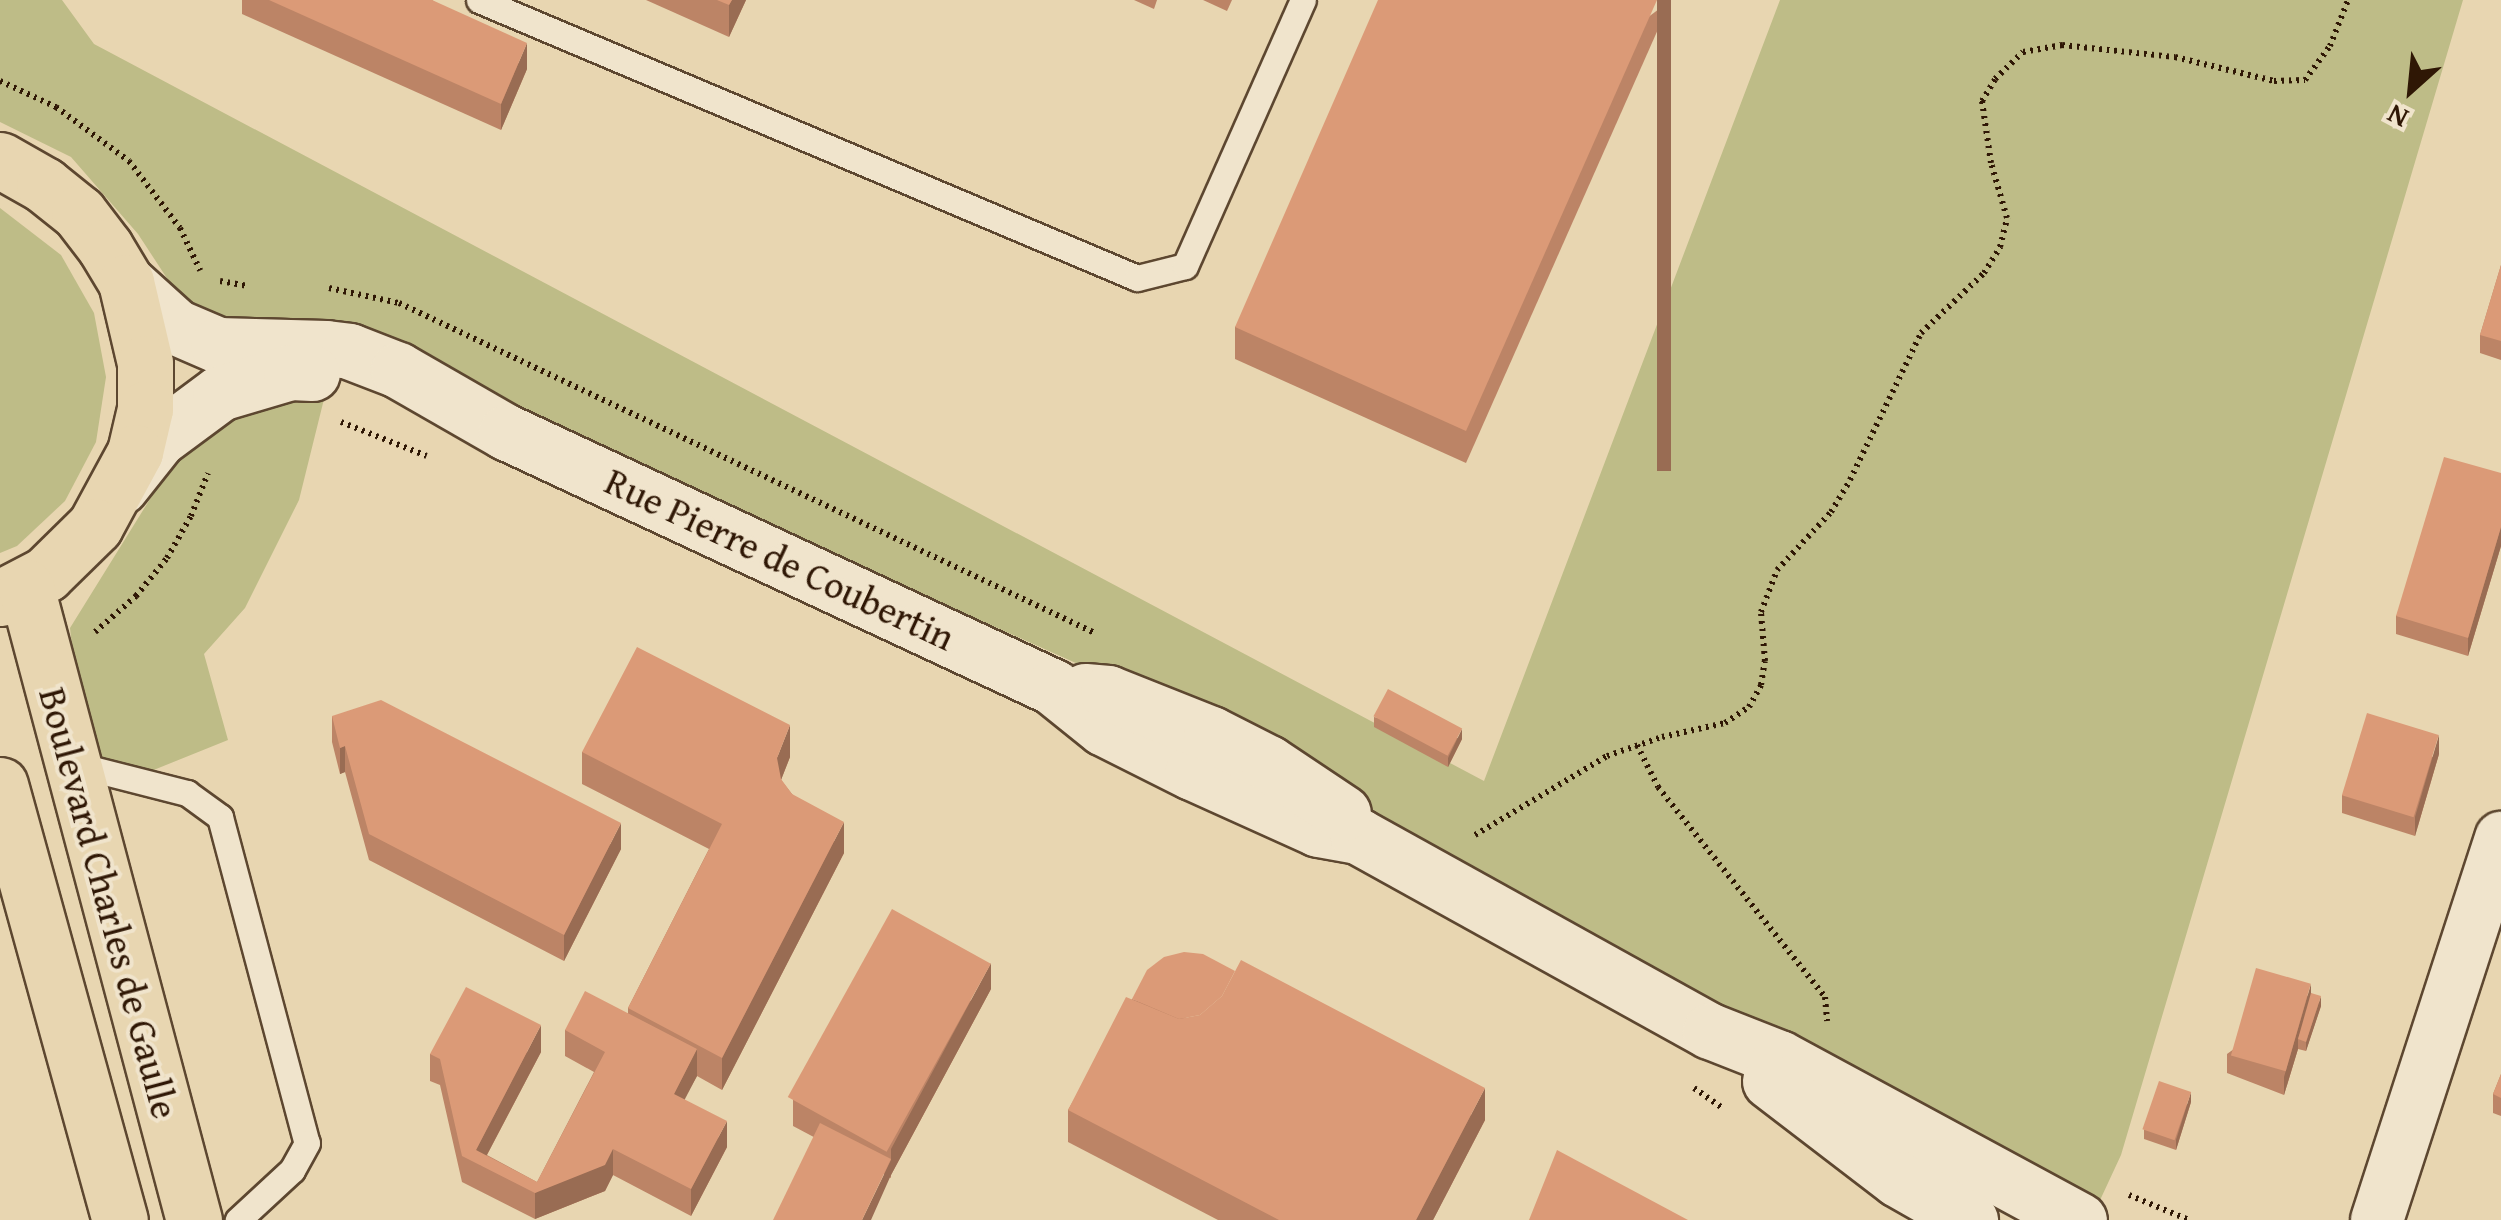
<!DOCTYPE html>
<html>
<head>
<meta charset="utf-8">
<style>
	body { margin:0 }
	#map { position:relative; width:2501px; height:1220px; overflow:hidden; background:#e8d6b1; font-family:"Gentium Book Plus",serif }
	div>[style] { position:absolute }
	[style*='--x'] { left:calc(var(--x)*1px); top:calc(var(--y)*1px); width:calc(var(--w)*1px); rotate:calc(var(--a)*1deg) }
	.green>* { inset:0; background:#bebc87 }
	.path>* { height:6px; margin-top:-3px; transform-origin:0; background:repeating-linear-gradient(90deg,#2f1705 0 2.5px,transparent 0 7.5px) }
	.roads { filter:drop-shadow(2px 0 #5d4730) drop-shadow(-2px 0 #5d4730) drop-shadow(0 2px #5d4730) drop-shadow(0 -2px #5d4730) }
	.service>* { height:25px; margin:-12.5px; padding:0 12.5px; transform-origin:12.5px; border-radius:12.5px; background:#f0e4cc }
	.minor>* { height:52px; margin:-26px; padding:0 26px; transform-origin:26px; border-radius:26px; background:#f0e4cc }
	.tertiary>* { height:55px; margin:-27.5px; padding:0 27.5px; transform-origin:27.5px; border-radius:27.5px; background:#f0e4cc }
	.primary>* { height:55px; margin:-27.5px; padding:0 27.5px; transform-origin:27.5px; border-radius:27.5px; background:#e8d6b1 }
	.wall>* { inset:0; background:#bc8466 }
	.shaded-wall>* { inset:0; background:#996c53; transform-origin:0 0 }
	.building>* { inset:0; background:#db9a77; transform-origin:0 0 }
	span { translate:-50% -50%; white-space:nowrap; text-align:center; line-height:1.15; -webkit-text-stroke:8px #f0e4cc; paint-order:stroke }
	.street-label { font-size:38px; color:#2f1705 }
	.north { position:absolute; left:2361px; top:40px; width:100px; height:100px; -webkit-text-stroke:8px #f0e4cc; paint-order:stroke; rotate:207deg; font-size:28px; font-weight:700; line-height:40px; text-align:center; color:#2f1705 }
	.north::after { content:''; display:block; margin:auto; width:35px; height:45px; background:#2f1705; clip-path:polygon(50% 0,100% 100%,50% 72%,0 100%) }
</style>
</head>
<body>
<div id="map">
	<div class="green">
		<i style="clip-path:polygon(0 0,62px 0,94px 44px,1484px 781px,1780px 0,2463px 0,2121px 1155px,2095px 1211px,1628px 956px,1241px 737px,638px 467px,191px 315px,138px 234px,71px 157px,0 122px)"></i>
		<i style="clip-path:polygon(0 208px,61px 255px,94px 313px,106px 377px,96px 442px,65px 501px,17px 546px,0 553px)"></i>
		<i style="clip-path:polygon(325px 395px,299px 500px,245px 608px,204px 654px,228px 740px,104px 790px,75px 674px,70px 628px,181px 449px,229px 408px)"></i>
	</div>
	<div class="path">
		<i style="--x:0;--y:81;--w:62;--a:24.9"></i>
		<i style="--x:56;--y:107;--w:91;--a:36.5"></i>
		<i style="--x:129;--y:161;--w:84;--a:52.7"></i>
		<i style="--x:180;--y:228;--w:47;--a:64.5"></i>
		<i style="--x:220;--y:281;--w:27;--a:10"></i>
		<i style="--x:329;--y:288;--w:72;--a:12.1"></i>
		<i style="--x:399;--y:303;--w:770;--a:25.37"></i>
		<i style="--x:341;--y:422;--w:92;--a:21.6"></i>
		<i style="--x:95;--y:632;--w:55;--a:-41.3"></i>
		<i style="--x:136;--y:596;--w:49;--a:-50.8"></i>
		<i style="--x:167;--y:558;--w:48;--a:-60.3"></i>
		<i style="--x:191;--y:516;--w:46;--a:-68.4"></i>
		<i style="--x:1637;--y:745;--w:47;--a:63.4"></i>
		<i style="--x:1658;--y:787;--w:268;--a:51.5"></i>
		<i style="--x:1825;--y:997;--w:24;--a:85"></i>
		<i style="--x:1475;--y:835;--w:154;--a:-30.9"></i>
		<i style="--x:1607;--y:756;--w:58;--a:-19.1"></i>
		<i style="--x:1662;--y:737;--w:65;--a:-12.5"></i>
		<i style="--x:1725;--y:723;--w:29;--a:-34"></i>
		<i style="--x:1749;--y:707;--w:25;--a:-61"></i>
		<i style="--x:1761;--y:685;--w:24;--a:-81"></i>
		<i style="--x:1765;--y:661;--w:49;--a:-94.7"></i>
		<i style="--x:1761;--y:612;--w:45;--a:-69.1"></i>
		<i style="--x:1777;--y:570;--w:79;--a:-47"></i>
		<i style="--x:1831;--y:512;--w:37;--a:-59"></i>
		<i style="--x:1850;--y:480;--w:163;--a:-64.2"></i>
		<i style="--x:1921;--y:333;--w:87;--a:-43.6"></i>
		<i style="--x:1984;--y:273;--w:31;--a:-58"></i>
		<i style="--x:2000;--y:247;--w:30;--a:-76"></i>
		<i style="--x:2007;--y:218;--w:57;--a:-106.2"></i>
		<i style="--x:1991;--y:163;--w:63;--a:-98.3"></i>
		<i style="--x:1982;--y:101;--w:26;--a:-59"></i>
		<i style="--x:1995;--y:79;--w:39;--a:-44"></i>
		<i style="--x:2023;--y:52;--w:40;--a:-10"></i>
		<i style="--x:2062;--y:45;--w:114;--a:6.1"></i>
		<i style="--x:2175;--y:57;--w:102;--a:13.6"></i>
		<i style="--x:2274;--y:81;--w:31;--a:-2"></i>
		<i style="--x:2305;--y:80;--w:42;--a:-53.7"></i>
		<i style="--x:2330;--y:46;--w:49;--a:-68.6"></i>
		<i style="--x:1694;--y:1088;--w:33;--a:35"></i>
		<i style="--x:2129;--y:1195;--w:65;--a:22.6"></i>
	</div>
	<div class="roads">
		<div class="service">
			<i style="--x:479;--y:0;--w:714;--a:22.9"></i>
			<i style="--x:1137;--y:278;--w:49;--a:-14"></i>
			<i style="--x:1185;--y:266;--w:291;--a:-66.1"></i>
			<i style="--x:73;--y:764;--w:118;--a:14.3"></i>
			<i style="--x:187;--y:793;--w:41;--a:36"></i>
			<i style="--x:220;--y:817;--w:337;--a:75.1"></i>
			<i style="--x:307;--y:1143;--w:31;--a:119"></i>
			<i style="--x:292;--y:1170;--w:74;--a:137.2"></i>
		</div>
		<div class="minor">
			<i style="--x:2377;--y:1220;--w:402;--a:-72"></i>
		</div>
		<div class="tertiary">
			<i style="--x:126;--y:282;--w:67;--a:42"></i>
			<i style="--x:176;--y:327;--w:46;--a:23.2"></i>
			<i style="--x:218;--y:345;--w:108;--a:1.6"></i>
			<i style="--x:326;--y:348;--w:23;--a:7"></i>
			<i style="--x:349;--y:351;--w:53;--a:21.2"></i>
			<i style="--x:398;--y:370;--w:125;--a:29.9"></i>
			<i style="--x:506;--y:432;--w:604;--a:24.99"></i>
			<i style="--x:1053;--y:687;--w:65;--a:38.8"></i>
			<i style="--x:1104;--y:728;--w:98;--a:26.6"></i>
			<i style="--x:1192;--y:772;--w:138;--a:24.3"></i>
			<i style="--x:1318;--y:829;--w:41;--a:9.9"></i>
			<i style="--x:1358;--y:836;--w:402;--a:29"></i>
			<i style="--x:1710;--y:1031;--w:74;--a:21.4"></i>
			<i style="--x:1779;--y:1058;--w:341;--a:28.4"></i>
			<i style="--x:120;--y:487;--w:61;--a:-51.6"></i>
			<i style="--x:158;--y:439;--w:77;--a:-36.6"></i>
			<i style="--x:220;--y:393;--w:74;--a:-16.5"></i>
			<i style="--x:291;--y:372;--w:21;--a:3"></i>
			<i style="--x:1085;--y:691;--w:23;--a:5"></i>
			<i style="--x:1108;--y:693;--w:111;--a:21.7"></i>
			<i style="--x:1211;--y:734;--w:64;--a:27"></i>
			<i style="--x:1268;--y:763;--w:90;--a:33.7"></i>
			<i style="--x:1770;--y:1081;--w:161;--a:37.4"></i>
			<i style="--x:1898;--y:1179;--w:83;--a:29.7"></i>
		</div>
		<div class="primary">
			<i style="--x:0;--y:160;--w:51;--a:29.6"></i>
			<i style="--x:44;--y:185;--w:45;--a:38.7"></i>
			<i style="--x:79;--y:213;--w:43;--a:52.6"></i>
			<i style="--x:105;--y:247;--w:41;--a:59"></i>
			<i style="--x:126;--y:282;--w:83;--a:76.8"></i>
			<i style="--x:145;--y:363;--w:46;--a:90"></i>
			<i style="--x:145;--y:409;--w:44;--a:103.1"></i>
			<i style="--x:135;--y:452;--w:84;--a:118.4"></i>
			<i style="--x:95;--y:526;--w:69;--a:135.6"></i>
			<i style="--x:46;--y:574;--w:52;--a:152.4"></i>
			<i style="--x:26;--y:587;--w:655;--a:75.14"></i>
			<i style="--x:0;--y:785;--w:451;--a:74.6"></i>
		</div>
	</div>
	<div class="wall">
		<i style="clip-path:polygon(242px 0,432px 0,527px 69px,501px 130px,242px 14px)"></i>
		<i style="clip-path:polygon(646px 0,746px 0,729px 37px)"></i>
		<i style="clip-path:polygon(1134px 0,1157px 0,1154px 9px)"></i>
		<i style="clip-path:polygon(1203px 0,1232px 0,1227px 11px)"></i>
		<i style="clip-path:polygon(1671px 0,1466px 463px,1235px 359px,1235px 327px)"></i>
		<i style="clip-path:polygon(2501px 265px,2501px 360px,2480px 353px,2480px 335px)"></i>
		<i style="clip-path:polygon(2501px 473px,2501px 546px,2468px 656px,2396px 634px,2396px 616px)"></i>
		<i style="clip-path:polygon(332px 716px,621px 849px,564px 961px,369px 860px,345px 772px,340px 774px,332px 742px)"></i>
		<i style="clip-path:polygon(1374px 717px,1462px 739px,1448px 767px,1374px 727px)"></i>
		<i style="clip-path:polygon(582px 752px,790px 757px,781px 780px,792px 794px,844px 853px,722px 1090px,697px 1076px,684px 1099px,727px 1147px,691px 1216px,613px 1175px,605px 1191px,535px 1219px,462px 1182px,440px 1085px,430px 1081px,430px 1054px,541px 1052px,487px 1155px,537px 1182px,594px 1072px,565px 1056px,565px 1030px,628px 1013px,628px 1008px,709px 849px,582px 784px)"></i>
		<i style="clip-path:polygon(2439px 754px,2415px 836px,2342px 813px,2342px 795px)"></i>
		<i style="clip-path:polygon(991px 989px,891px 1175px,891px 1178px,793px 1126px,793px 1100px)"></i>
		<i style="clip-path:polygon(2311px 993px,2321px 1006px,2306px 1051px,2298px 1049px,2284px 1095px,2227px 1073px,2227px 1054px)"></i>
		<i style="clip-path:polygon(1132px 999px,1485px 1120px,1433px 1220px,1218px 1220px,1068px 1142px,1068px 1110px)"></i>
		<i style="clip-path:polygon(2501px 1074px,2501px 1116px,2493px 1113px,2493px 1094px)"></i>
		<i style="clip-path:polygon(2191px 1102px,2176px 1150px,2144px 1139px,2144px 1130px)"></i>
	</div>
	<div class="shaded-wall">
		<i style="clip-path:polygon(732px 0,746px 0,729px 37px,729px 5px)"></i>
		<i style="left:1657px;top:0;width:14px;height:471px"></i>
		<i style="clip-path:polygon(527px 43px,527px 69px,501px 130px,501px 104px)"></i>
		<i style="clip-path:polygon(2501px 527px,2501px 546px,2468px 656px,2468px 638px)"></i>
		<i style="clip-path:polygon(790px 725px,790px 757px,777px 790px,777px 758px)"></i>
		<i style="clip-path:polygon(1462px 729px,1462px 739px,1448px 767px,1448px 758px)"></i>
		<i style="clip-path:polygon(2439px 735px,2439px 754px,2415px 836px,2415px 817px)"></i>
		<i style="clip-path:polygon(345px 746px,345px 772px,340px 774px,340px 748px)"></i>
		<i style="clip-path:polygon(844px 822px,844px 853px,722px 1090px,722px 1058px)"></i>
		<i style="clip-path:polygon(621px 823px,621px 849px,564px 961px,564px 935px)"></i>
		<i style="clip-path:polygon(991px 963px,991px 989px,891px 1175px,871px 1220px,862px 1220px,891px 1160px,891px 1149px)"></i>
		<i style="clip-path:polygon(2311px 984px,2311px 1003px,2298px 1039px,2298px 1049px,2284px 1095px,2284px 1077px)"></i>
		<i style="clip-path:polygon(2321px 996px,2321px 1006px,2306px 1051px,2306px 1042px)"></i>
		<i style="clip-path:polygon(541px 1025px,541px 1052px,481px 1166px,476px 1150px)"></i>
		<i style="clip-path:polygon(697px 1049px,697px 1076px,674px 1120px,674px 1094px)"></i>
		<i style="clip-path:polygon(1485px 1088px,1485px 1120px,1433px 1220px,1416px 1220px)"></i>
		<i style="clip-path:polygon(2191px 1092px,2191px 1102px,2176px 1150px,2176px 1140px)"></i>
		<i style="clip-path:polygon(727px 1121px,727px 1147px,691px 1216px,691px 1189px)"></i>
		<i style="clip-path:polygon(613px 1149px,613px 1175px,605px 1191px,535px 1219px,535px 1193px)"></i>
	</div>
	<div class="building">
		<i style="clip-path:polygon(269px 0,432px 0,527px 43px,501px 104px)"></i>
		<i style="clip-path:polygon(717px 0,732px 0,729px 5px)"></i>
		<i style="clip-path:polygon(1378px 0,1657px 0,1466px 431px,1235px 327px)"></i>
		<i style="clip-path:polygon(2501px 265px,2501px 341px,2480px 335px)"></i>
		<i style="clip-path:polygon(2444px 457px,2501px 473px,2501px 527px,2468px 638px,2396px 616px)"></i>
		<i style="clip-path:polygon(637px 647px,790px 725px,777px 758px,781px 779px,792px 794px,844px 822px,722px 1058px,628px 1008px,722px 824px,582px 752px)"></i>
		<i style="left:1388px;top:689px;width:84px;height:31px;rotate:28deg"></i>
		<i style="clip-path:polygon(381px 700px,621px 823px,564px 935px,369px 834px,345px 746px,340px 748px,332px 716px)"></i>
		<i style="left:2367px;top:713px;width:75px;height:86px;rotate:17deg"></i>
		<i style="left:892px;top:909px;width:113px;height:215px;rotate:29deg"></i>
		<i style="clip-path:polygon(1184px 952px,1203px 954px,1235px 971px,1222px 996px,1200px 1015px,1179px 1019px,1132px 999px,1147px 970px,1164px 957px)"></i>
		<i style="clip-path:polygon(1241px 960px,1485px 1088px,1416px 1220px,1279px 1220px,1068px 1110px,1126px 997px,1179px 1019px,1200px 1015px,1222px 996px)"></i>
		<i style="left:2256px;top:968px;width:57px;height:91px;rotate:16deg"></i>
		<i style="clip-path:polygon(466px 987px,541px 1025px,476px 1150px,537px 1182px,605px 1052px,565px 1030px,585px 991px,697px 1049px,674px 1094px,727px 1121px,691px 1189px,613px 1149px,605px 1165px,535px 1193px,462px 1156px,440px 1059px,430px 1054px)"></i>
		<i style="clip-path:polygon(2311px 993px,2321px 996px,2306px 1042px,2298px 1039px)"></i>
		<i style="clip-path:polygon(2501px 1074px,2501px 1098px,2493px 1094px)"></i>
		<i style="left:2159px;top:1081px;width:34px;height:51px;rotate:19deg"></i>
		<i style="clip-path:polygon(820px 1123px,891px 1159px,862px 1220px,773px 1220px)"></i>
		<i style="clip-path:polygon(1557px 1150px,1688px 1220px,1529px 1220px)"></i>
	</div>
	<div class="street-label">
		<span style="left:780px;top:559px;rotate:25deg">Rue Pierre de Coubertin</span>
		<span style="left:109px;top:903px;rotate:75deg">Boulevard Charles de Gaulle</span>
	</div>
	<div class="north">N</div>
</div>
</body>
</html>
